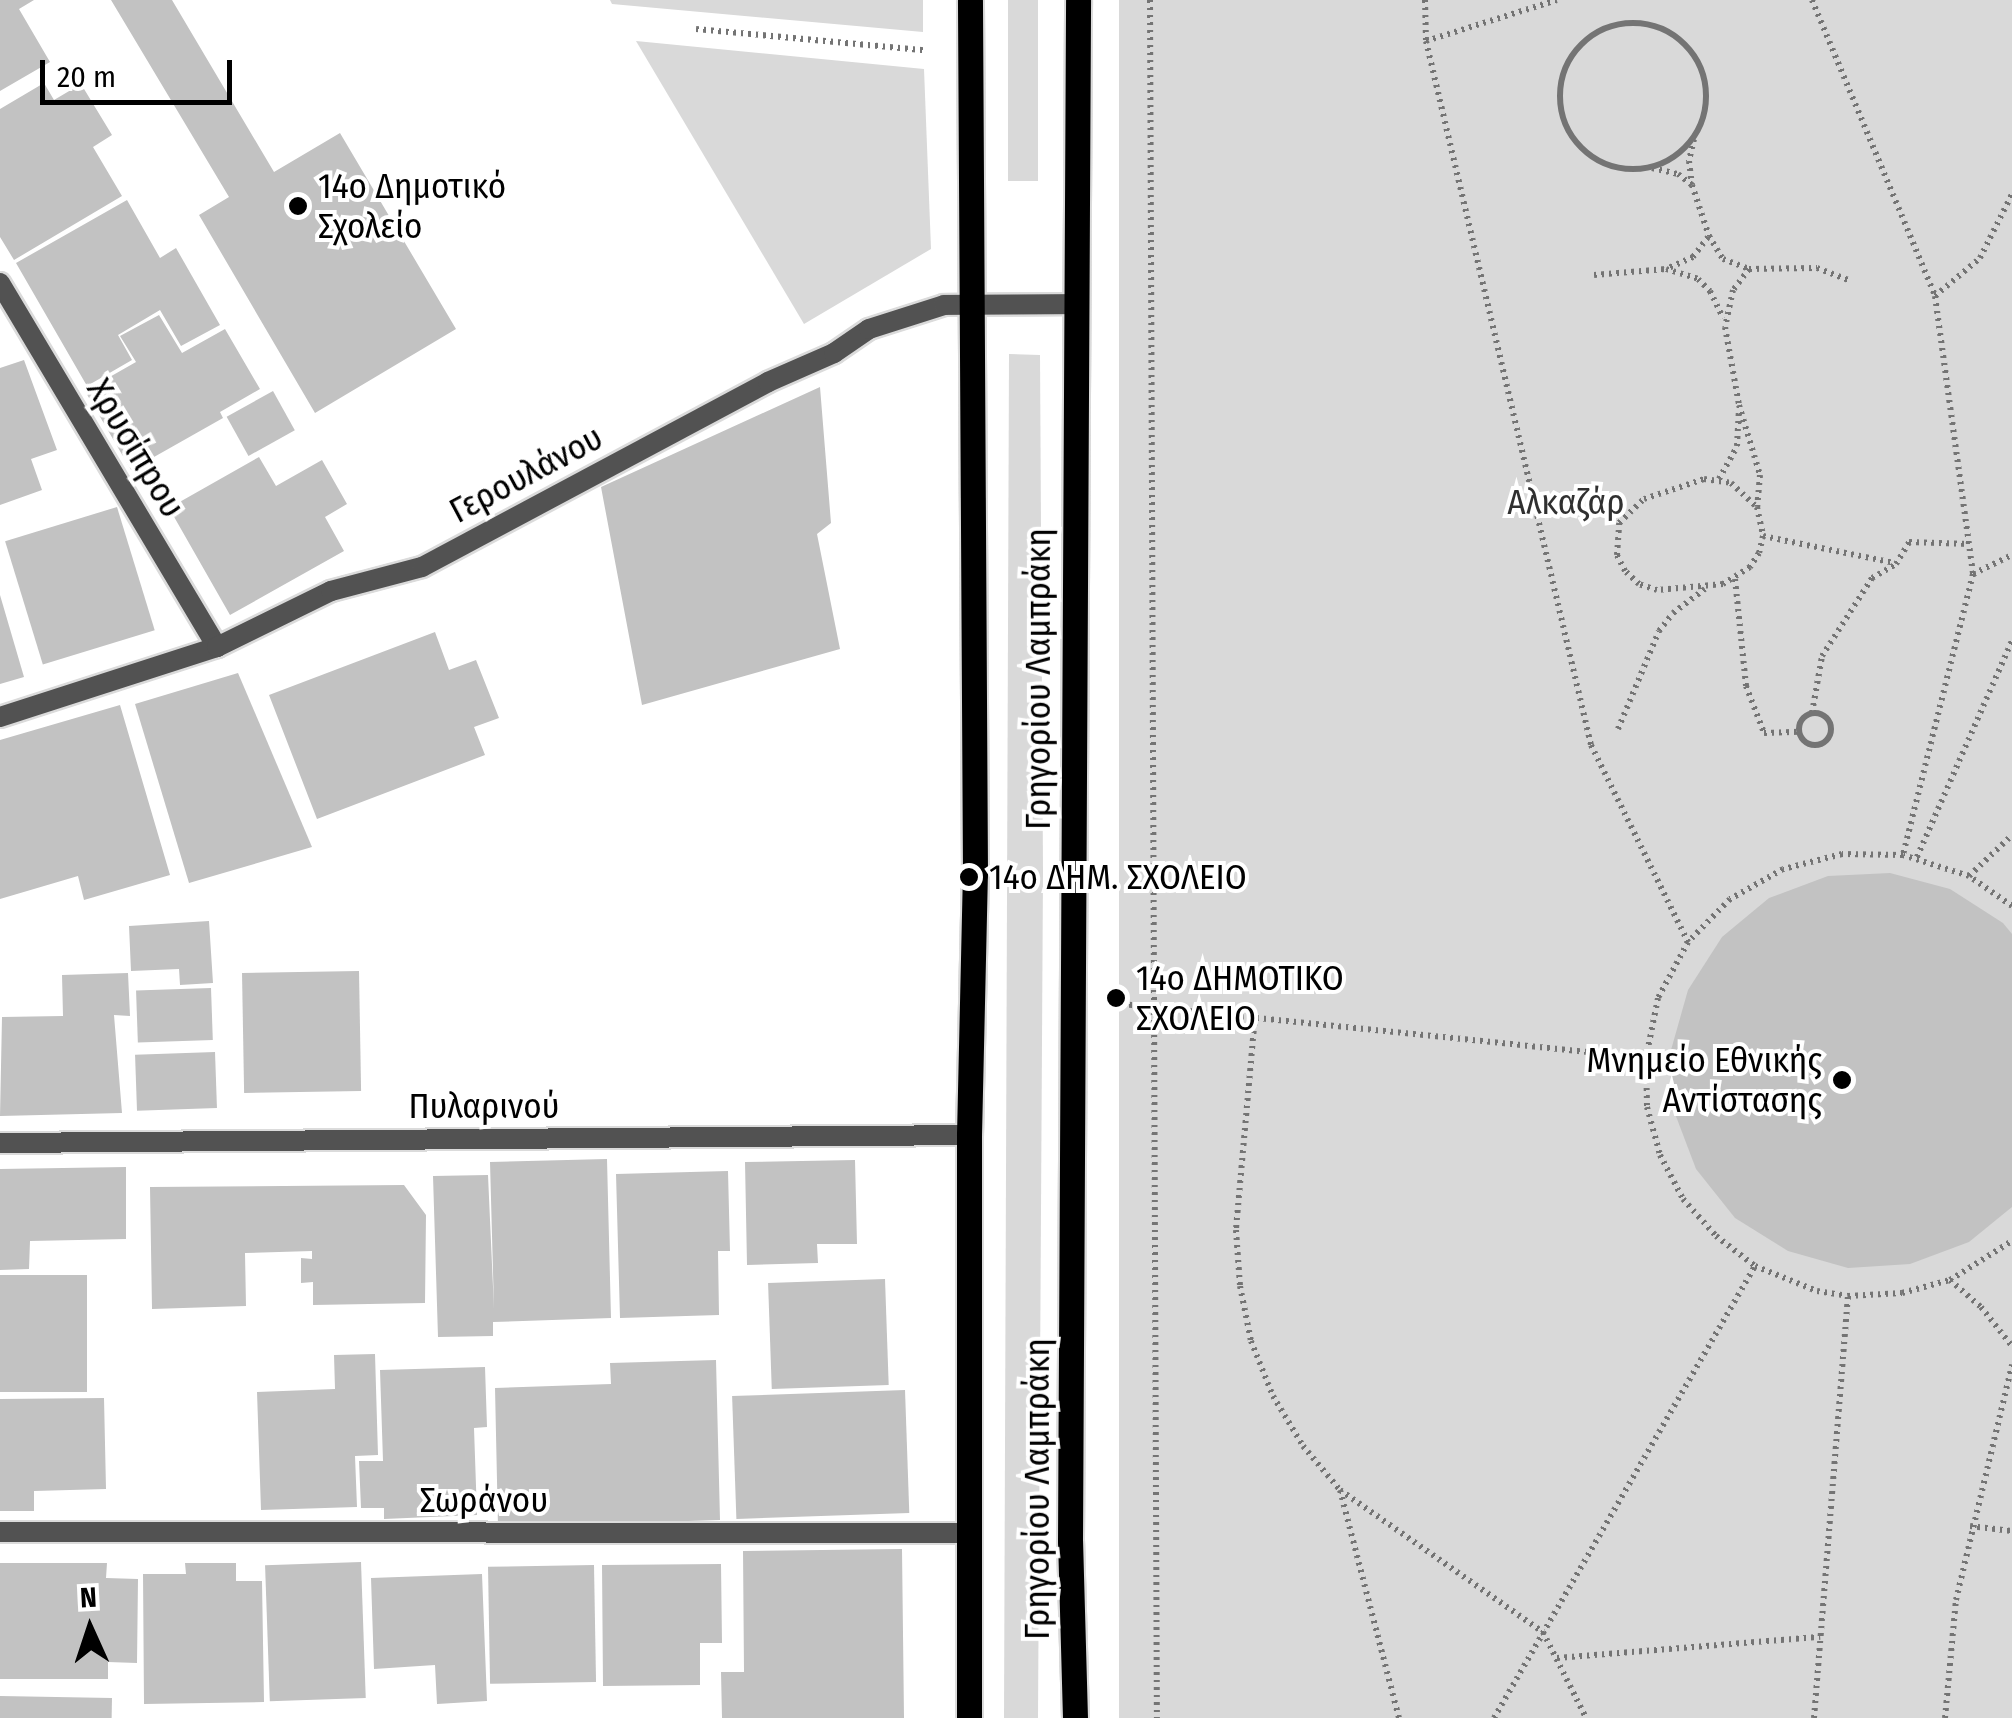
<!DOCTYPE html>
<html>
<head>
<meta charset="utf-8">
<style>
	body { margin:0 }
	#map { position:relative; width:2012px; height:1718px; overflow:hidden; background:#fff; font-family:"Fira Sans Condensed",sans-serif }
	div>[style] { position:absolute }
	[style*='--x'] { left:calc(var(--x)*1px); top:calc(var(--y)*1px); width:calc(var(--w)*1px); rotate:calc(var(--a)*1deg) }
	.green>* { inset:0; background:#d9d9d9; transform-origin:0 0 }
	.building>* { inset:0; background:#c2c2c2; transform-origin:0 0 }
	.path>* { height:6px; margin-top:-3px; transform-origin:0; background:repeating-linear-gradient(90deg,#747474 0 2.5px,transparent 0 7.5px) }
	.path>.ring { margin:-3px; padding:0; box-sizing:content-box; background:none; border:6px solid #747474; border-radius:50% }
	.roads { filter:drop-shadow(2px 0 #dbdbdb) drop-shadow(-2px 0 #dbdbdb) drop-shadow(0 2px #dbdbdb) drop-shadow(0 -2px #dbdbdb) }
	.street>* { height:20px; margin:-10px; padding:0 10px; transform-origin:10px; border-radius:10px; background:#525252 }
	.primary>* { height:25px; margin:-12.5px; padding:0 12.5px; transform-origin:12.5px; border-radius:12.5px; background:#000 }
	.dots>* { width:28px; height:28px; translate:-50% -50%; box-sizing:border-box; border:5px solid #fff; border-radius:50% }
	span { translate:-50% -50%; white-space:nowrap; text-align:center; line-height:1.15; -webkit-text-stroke:8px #fff; paint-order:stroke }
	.poi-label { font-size:35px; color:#000 }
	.left { translate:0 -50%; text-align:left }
	.right { translate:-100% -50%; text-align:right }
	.street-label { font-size:35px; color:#000 }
	.park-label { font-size:35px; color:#303030 }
	.north { position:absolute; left:40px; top:1578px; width:100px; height:100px; -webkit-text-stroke:8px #fff; paint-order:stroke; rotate:357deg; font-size:28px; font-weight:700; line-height:40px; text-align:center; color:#000 }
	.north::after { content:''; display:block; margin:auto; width:35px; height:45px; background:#000; clip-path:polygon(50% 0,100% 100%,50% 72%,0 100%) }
	.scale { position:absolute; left:40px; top:60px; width:192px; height:45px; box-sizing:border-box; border:5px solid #000; border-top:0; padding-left:12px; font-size:30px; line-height:35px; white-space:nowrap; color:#000; -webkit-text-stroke:8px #fff; paint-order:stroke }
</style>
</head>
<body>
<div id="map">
	<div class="green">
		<i style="clip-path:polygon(610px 0,923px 0,923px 32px,612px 4px)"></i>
		<i style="left:1008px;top:0;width:30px;height:181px"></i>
		<i style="left:1119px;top:0;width:893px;height:1718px"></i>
		<i style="clip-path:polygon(636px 41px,924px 69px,931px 249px,804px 324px)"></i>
		<i style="clip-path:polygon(1009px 354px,1040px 355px,1043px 872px,1038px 1718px,1004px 1718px)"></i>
	</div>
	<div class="building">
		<i style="clip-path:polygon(0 0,34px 0,19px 9px,50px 62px,0 91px)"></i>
		<i style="clip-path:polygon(111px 0,172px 0,274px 172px,340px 133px,456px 329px,315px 413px,199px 215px,229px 197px)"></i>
		<i style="clip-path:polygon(44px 83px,54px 100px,81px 84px,112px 135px,93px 147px,122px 196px,14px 260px,0 237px,0 109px)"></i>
		<i style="clip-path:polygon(127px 200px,160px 258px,176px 248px,220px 325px,181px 346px,160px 310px,118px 335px,132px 360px,87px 386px,16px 263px)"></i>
		<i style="clip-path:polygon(159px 315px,182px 353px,225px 329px,260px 389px,220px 412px,223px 418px,131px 470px,85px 391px,136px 362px,120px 336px)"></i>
		<i style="clip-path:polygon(24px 360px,57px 450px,31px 459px,42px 490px,0 505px,0 368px)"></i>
		<i style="clip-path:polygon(820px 387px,831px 523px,817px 534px,840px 649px,642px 705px,601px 487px)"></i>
		<i style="left:273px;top:391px;width:45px;height:53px;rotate:61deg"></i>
		<i style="clip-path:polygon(259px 457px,276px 486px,322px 460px,347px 504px,325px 517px,344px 551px,230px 615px,169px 508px)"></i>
		<i style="left:117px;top:507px;width:129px;height:117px;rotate:73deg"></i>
		<i style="clip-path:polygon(0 595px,24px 677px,0 684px)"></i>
		<i style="clip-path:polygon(435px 632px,449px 670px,476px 660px,499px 718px,474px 727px,485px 755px,317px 819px,269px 695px)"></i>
		<i style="clip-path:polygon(238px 673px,312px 847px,189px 883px,135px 704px)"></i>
		<i style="clip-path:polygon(120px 705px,170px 875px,84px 900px,78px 876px,0 899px,0 740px)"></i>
		<i style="clip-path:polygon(1890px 873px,1950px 889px,2003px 923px,2012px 934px,2012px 1207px,1969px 1242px,1910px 1264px,1848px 1268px,1788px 1251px,1735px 1218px,1696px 1169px,1674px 1111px,1671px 1050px,1688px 990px,1722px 937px,1769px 898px,1828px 876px)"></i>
		<i style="clip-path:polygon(209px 921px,213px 983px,180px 985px,179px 969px,131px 971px,129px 926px)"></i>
		<i style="left:359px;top:971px;width:120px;height:117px;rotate:89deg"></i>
		<i style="clip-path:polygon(128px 973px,130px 1016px,114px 1015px,122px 1113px,0 1116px,2px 1017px,63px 1016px,62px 975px)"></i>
		<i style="left:211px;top:988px;width:52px;height:75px;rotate:88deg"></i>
		<i style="left:215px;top:1052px;width:56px;height:80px;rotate:88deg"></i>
		<i style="clip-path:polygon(607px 1159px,611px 1318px,493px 1322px,493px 1336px,438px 1337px,433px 1176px,488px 1175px,494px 1309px,490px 1162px)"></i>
		<i style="clip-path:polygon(855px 1160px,857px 1244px,817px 1244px,818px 1263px,747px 1265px,745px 1162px)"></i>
		<i style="clip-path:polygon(126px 1167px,126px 1239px,30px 1241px,29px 1269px,0 1270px,0 1169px)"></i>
		<i style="clip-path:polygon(728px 1171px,730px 1251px,718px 1251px,719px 1315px,620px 1318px,616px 1174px)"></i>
		<i style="clip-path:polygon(404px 1185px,426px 1215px,425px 1303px,313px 1305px,313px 1282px,301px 1283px,301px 1258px,312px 1259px,312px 1251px,245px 1253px,246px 1306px,152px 1309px,150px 1187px)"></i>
		<i style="left:87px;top:1275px;width:117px;height:87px;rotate:90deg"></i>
		<i style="left:885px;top:1279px;width:106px;height:117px;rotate:88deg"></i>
		<i style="clip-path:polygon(375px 1354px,378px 1455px,355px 1456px,357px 1507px,261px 1510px,257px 1392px,335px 1389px,334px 1355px)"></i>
		<i style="clip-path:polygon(716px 1360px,720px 1520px,498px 1527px,495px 1388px,611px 1384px,610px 1363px)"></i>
		<i style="clip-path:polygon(485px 1367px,487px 1427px,474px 1428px,477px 1515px,384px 1519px,384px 1508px,361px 1508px,359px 1461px,383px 1461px,380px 1370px)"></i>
		<i style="left:905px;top:1390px;width:123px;height:173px;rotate:88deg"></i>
		<i style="clip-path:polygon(104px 1398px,106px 1489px,34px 1491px,34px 1511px,0 1511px,0 1399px)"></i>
		<i style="clip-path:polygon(902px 1549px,904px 1718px,722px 1718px,721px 1672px,744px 1672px,743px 1551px)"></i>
		<i style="left:361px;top:1562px;width:136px;height:96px;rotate:88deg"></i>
		<i style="clip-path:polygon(0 1563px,107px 1563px,106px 1578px,138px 1579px,137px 1663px,108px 1662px,108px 1679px,0 1679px)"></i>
		<i style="clip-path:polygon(185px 1563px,236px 1563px,236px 1581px,262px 1581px,264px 1702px,144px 1704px,143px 1574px,186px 1574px)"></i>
		<i style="clip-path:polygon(721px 1564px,722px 1643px,700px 1643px,700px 1685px,603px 1686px,602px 1565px)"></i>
		<i style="left:594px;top:1565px;width:117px;height:106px;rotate:89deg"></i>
		<i style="clip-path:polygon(482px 1574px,487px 1701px,437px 1704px,435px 1665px,374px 1669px,371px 1578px)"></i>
		<i style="left:0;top:1696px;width:112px;height:22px;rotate:1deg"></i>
	</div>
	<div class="path">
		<i style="--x:1150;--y:0;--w:1718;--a:89.77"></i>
		<i style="--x:1425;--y:0;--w:41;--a:88.6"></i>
		<i style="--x:1426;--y:41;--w:723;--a:76.81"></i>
		<i style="--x:1591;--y:745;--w:220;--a:63.8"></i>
		<i style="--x:1812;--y:0;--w:321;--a:67.4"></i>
		<i style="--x:1935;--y:296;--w:281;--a:82.2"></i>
		<i style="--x:1973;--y:574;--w:290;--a:104"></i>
		<i class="ring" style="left:1560px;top:23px;width:140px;height:140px"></i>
		<i style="--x:696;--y:29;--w:229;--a:5.3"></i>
		<i style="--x:1426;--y:41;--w:137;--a:-17.4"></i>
		<i style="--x:1694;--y:139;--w:23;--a:103"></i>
		<i style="--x:1689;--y:161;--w:24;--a:83"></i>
		<i style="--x:1692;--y:185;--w:54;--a:71.6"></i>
		<i style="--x:1709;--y:236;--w:27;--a:59"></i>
		<i style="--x:1723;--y:259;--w:28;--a:21"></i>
		<i style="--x:1749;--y:269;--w:26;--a:127"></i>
		<i style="--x:1733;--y:290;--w:38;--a:102"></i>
		<i style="--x:1725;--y:327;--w:79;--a:79.8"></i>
		<i style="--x:1739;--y:405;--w:73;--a:73.3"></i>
		<i style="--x:1760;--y:475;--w:32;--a:95"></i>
		<i style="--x:1652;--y:168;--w:27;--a:13"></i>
		<i style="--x:1678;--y:174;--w:18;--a:38"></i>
		<i style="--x:1708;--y:237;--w:25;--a:127"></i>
		<i style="--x:1693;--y:257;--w:30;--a:156"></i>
		<i style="--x:1666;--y:269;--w:34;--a:17"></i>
		<i style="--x:1698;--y:279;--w:17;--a:45"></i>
		<i style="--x:1710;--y:291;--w:30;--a:64"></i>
		<i style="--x:1749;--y:269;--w:68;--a:-0.8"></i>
		<i style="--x:1817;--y:268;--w:36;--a:21"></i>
		<i style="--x:1594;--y:275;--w:72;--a:-4.8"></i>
		<i style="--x:1935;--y:296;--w:59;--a:-40.2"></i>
		<i style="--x:1980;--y:258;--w:72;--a:-63.4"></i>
		<i style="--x:1704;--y:479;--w:27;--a:8"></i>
		<i style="--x:1731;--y:483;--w:35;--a:43"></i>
		<i style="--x:1757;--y:507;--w:30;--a:78"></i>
		<i style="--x:1763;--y:536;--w:17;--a:103"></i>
		<i style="--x:1759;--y:553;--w:17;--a:123"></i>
		<i style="--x:1750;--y:567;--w:32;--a:148"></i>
		<i style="--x:1723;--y:584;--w:66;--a:174.8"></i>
		<i style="--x:1657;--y:590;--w:19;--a:-162"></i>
		<i style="--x:1639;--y:584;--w:19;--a:-137"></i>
		<i style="--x:1625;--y:571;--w:18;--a:-117"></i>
		<i style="--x:1617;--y:555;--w:32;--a:-86"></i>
		<i style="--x:1619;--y:523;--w:35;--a:-44"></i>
		<i style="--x:1644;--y:499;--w:63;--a:-18.4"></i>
		<i style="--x:1719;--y:479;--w:38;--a:-61"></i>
		<i style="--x:1737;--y:446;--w:35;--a:-87"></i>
		<i style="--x:1763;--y:536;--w:135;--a:11.6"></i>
		<i style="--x:1973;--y:574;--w:43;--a:-26"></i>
		<i style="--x:1735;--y:579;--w:108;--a:84.1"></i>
		<i style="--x:1746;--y:686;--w:50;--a:69"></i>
		<i style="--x:1764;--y:733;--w:35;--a:-2"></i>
		<i style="--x:1812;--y:713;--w:58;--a:-80"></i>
		<i style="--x:1822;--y:656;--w:93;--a:-57.3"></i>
		<i style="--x:1872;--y:578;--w:28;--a:-30"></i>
		<i style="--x:1896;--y:564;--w:26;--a:-59"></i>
		<i style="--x:1909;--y:542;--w:60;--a:1.9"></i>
		<i class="ring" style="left:1799px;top:713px;width:26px;height:26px"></i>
		<i style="--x:1618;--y:729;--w:106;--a:-67.3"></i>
		<i style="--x:1659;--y:631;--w:23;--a:-52"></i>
		<i style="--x:1673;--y:613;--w:40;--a:-37"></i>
		<i style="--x:1917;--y:857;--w:236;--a:-66.3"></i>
		<i style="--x:1969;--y:876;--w:59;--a:-43.6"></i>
		<i style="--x:2012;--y:906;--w:52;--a:-145.1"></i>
		<i style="--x:1969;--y:876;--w:69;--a:-162.3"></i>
		<i style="--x:1903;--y:855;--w:61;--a:-179.1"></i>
		<i style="--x:1842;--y:854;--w:61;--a:165.7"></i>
		<i style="--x:1783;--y:869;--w:61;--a:150.5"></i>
		<i style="--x:1730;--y:899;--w:60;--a:134.3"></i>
		<i style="--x:1688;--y:942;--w:64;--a:118.2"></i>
		<i style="--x:1658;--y:998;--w:61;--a:101.3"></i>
		<i style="--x:1646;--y:1058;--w:49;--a:88.8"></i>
		<i style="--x:1647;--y:1107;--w:50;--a:74.8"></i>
		<i style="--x:1660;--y:1155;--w:50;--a:62.4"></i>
		<i style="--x:1683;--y:1199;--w:50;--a:48.3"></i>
		<i style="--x:1716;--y:1236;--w:49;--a:37.6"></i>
		<i style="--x:1755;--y:1266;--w:67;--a:22"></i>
		<i style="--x:1817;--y:1291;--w:31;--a:9"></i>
		<i style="--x:1848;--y:1296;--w:54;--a:-3.2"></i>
		<i style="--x:1902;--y:1293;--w:50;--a:-15.2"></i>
		<i style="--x:1950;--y:1280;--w:73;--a:-32.2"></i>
		<i style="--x:1122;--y:1004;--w:527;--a:5.88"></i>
		<i style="--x:1255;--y:1016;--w:215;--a:95.1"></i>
		<i style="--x:1236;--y:1230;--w:56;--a:85.9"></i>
		<i style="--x:1240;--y:1286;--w:56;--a:78.7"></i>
		<i style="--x:1251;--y:1341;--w:59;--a:68.2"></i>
		<i style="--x:1273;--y:1396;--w:58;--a:59"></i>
		<i style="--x:1303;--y:1446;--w:57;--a:49.9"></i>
		<i style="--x:1340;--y:1490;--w:236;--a:75.5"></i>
		<i style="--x:1950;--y:1280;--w:41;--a:41.1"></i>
		<i style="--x:1981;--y:1307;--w:50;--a:51.5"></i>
		<i style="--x:1340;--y:1490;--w:248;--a:35"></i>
		<i style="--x:1543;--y:1632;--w:96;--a:63.4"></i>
		<i style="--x:1970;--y:1526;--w:42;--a:6.8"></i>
		<i style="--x:1557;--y:1658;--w:264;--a:-4.6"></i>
		<i style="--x:1494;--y:1718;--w:522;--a:-60"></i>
		<i style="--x:1814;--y:1718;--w:423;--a:-85.4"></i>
		<i style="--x:1945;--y:1718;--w:119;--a:-84.7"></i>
		<i style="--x:1956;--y:1600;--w:242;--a:-76.6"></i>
	</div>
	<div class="roads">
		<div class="street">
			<i style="--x:0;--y:283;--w:424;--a:59.2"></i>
			<i style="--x:0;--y:717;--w:228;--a:-17.9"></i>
			<i style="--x:217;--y:647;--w:127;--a:-26.2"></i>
			<i style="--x:331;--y:591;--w:94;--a:-14.8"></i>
			<i style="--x:422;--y:567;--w:392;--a:-28.1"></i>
			<i style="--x:768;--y:382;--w:72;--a:-23.7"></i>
			<i style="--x:834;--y:353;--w:42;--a:-34.4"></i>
			<i style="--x:869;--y:329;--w:79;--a:-17.7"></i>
			<i style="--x:944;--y:305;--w:135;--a:-0.4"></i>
			<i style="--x:0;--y:1143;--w:969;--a:-0.47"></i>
			<i style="--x:0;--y:1532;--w:967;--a:0.06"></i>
		</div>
		<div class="primary">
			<i style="--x:969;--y:1718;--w:583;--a:-90"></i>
			<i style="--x:969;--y:1135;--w:261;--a:-88.7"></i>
			<i style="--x:975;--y:874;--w:874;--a:-90.33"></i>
			<i style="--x:1075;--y:1718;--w:177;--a:-91.6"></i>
			<i style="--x:1070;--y:1541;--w:1541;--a:-89.7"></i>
		</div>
	</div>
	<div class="dots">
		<i style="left:298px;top:206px;background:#000"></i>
		<i style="left:969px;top:877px;background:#000"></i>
		<i style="left:1116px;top:998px;background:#000"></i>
		<i style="left:1842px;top:1080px;background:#000"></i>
	</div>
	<div class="poi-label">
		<span class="left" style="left:318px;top:206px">14ο Δημοτικό<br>Σχολείο</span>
		<span class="left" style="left:989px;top:877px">14ο ΔΗΜ. ΣΧΟΛΕΙΟ</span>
		<span class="left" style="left:1136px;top:998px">14ο ΔΗΜΟΤΙΚΟ<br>ΣΧΟΛΕΙΟ</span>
		<span class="right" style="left:1822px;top:1080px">Μνημείο Εθνικής<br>Αντίστασης</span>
	</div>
	<div class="street-label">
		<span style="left:136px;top:448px;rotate:59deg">Χρυσίπpου</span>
		<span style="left:526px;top:474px;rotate:-28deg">Γερουλάνου</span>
		<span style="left:1038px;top:679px;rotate:-90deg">Γρηγορίου Λαμπράκη</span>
		<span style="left:484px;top:1106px">Πυλαρινού</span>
		<span style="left:1037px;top:1489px;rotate:-90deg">Γρηγορίου Λαμπράκη</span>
		<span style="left:484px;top:1500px">Σωράνου</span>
	</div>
	<div class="park-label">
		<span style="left:1566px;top:502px">Αλκαζάρ</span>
	</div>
	<div class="north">N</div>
	<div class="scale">20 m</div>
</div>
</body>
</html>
